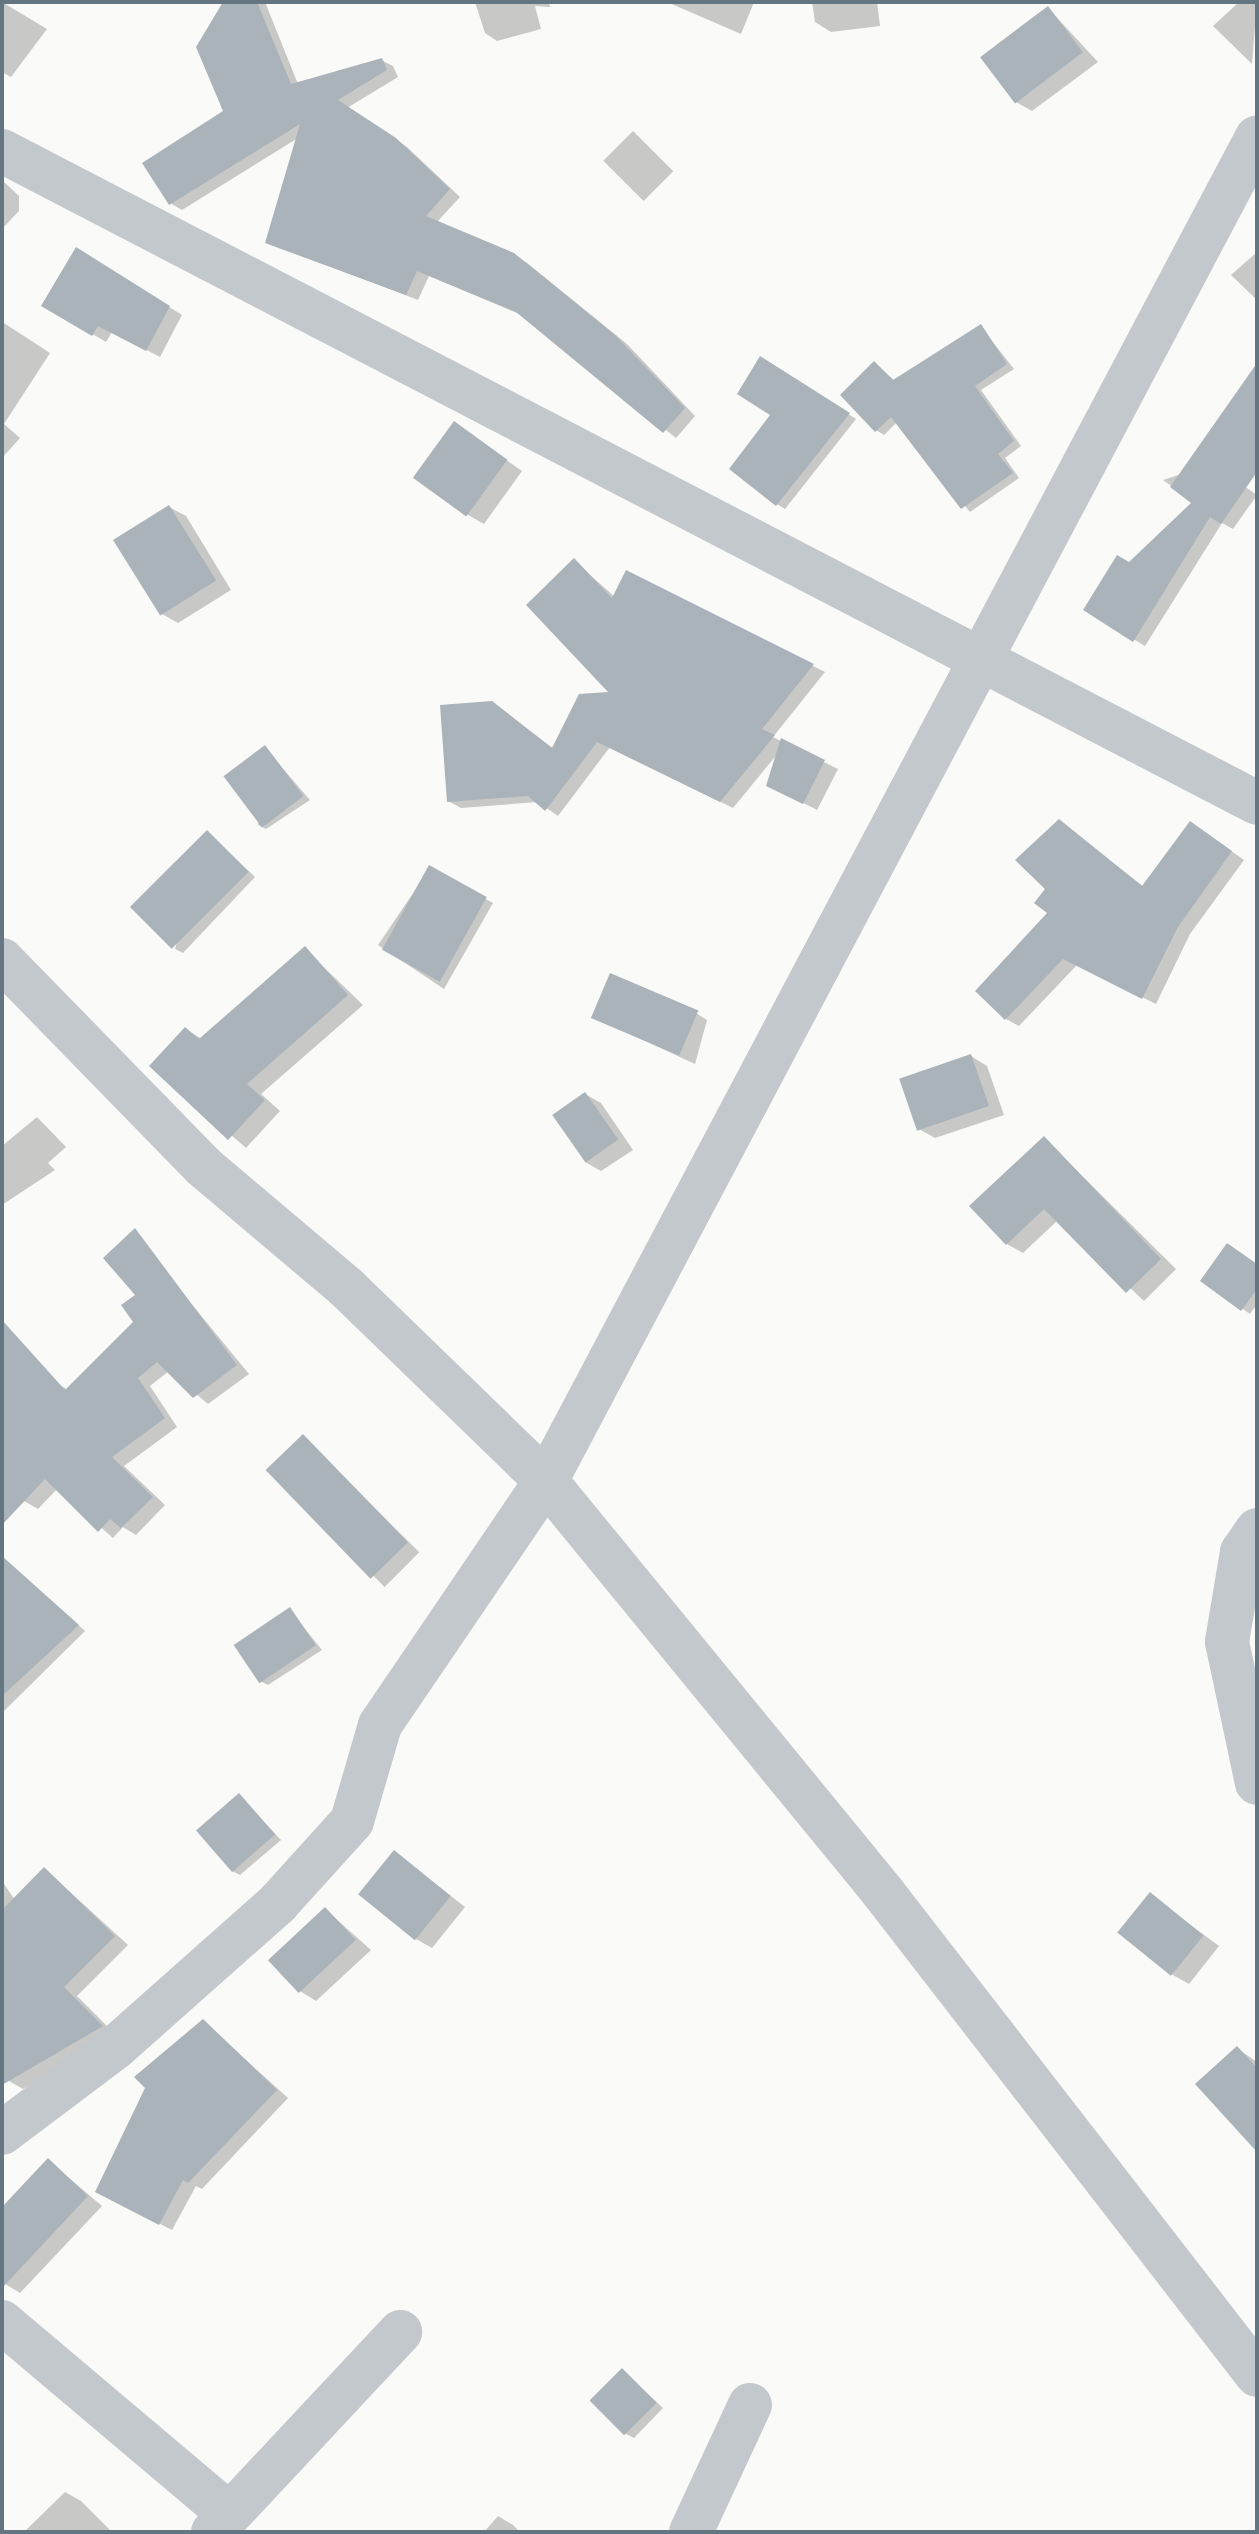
<!DOCTYPE html>
<html>
<head>
<meta charset="utf-8">
<style>
	body { margin:0 }
	#map { position:relative; width:1259px; height:2534px; overflow:hidden; background:#fafaf8; font-family:Poppins,sans-serif }
	div>[style] { position:absolute }
	[style*='--x'] { left:calc(var(--x)*1px); top:calc(var(--y)*1px); width:calc(var(--w)*1px); rotate:calc(var(--a)*1deg) }
	.shadow>* { inset:0; background:#0003; transform-origin:0 0 }
	.building>* { inset:0; background:#aab3b9; transform-origin:0 0 }
	.street>* { height:44px; margin:-22px; padding:0 22px; transform-origin:22px; border-radius:22px; background:#c3c8cc }
	span { translate:-50% -50%; white-space:nowrap; text-align:center; line-height:1.15; -webkit-text-stroke:8px #fff; paint-order:stroke }
	.frame { position:absolute; inset:0; border:4px solid #657683; pointer-events:none }
</style>
</head>
<body>
<div id="map">
	<div class="shadow">
		<i style="clip-path:polygon(2px 2px,47px 29px,11px 77px,2px 72px)"></i>
		<i style="clip-path:polygon(225px 2px,265px 2px,298px 84px,381px 60px,393px 66px,398px 77px,347px 108px,407px 147px,460px 197px,437px 222px,526px 262px,627px 344px,695px 416px,676px 438px,522px 315px,429px 276px,418px 300px,267px 242px,298px 138px,182px 210px,170px 203px,225px 112px)"></i>
		<i style="clip-path:polygon(475px 2px,549px 2px,550px 7px,535px 6px,541px 29px,497px 41px,485px 33px)"></i>
		<i style="clip-path:polygon(667px 2px,754px 2px,741px 34px)"></i>
		<i style="clip-path:polygon(812px 2px,877px 2px,880px 26px,831px 32px,815px 22px)"></i>
		<i style="clip-path:polygon(1239px 2px,1257px 3px,1252px 64px,1213px 26px)"></i>
		<i style="clip-path:polygon(1048px 8px,1098px 62px,1032px 111px,1016px 102px)"></i>
		<i style="left:633px;top:131px;width:57px;height:42px;rotate:45deg"></i>
		<i style="clip-path:polygon(2px 180px,19px 196px,19px 211px,2px 229px)"></i>
		<i style="clip-path:polygon(77px 250px,182px 315px,160px 357px,112px 332px,106px 342px,43px 305px)"></i>
		<i style="clip-path:polygon(1257px 252px,1257px 300px,1231px 275px)"></i>
		<i style="clip-path:polygon(4px 323px,50px 353px,4px 424px,20px 438px,2px 458px)"></i>
		<i style="clip-path:polygon(981px 327px,1014px 369px,981px 390px,1021px 446px,1005px 458px,1019px 478px,970px 512px,897px 422px,884px 435px,876px 430px,874px 363px,895px 381px)"></i>
		<i style="clip-path:polygon(761px 358px,856px 419px,785px 509px,777px 504px,773px 414px)"></i>
		<i style="clip-path:polygon(455px 424px,522px 471px,484px 524px,468px 515px)"></i>
		<i style="clip-path:polygon(1212px 464px,1257px 495px,1233px 529px,1222px 523px,1145px 646px,1085px 610px,1194px 502px,1163px 480px)"></i>
		<i style="clip-path:polygon(169px 507px,186px 516px,231px 590px,178px 623px,162px 614px)"></i>
		<i style="clip-path:polygon(574px 561px,615px 597px,627px 572px,825px 672px,773px 737px,838px 769px,817px 810px,782px 792px,779px 752px,733px 808px,610px 747px,558px 816px,538px 802px,461px 808px,448px 801px,492px 703px,554px 749px,612px 693px)"></i>
		<i style="clip-path:polygon(265px 748px,310px 800px,266px 829px,258px 825px)"></i>
		<i style="clip-path:polygon(1059px 821px,1144px 887px,1203px 831px,1244px 860px,1190px 934px,1156px 1004px,1077px 965px,1019px 1026px,1006px 1019px,1049px 913px)"></i>
		<i style="clip-path:polygon(207px 832px,255px 877px,183px 953px,175px 949px)"></i>
		<i style="clip-path:polygon(430px 868px,493px 903px,444px 989px,378px 945px)"></i>
		<i style="clip-path:polygon(305px 949px,363px 1005px,261px 1094px,280px 1111px,246px 1148px,152px 1066px,185px 1029px,202px 1039px)"></i>
		<i style="clip-path:polygon(691px 1010px,707px 1020px,695px 1064px,593px 1017px)"></i>
		<i style="clip-path:polygon(971px 1056px,987px 1066px,1004px 1115px,935px 1138px,919px 1129px)"></i>
		<i style="clip-path:polygon(585px 1094px,601px 1103px,633px 1150px,601px 1171px,585px 1162px)"></i>
		<i style="clip-path:polygon(37px 1117px,66px 1147px,48px 1163px,55px 1170px,2px 1205px,2px 1146px)"></i>
		<i style="clip-path:polygon(1044px 1138px,1176px 1269px,1144px 1301px,1058px 1220px,1023px 1253px,1007px 1244px)"></i>
		<i style="clip-path:polygon(1257px 1265px,1257px 1304px,1250px 1314px,1202px 1281px)"></i>
		<i style="clip-path:polygon(167px 1274px,249px 1374px,208px 1404px,169px 1371px,150px 1386px,177px 1427px,124px 1466px,165px 1505px,136px 1535px,123px 1527px,113px 1538px,57px 1489px,38px 1509px,24px 1501px,2px 1482px,2px 1445px,57px 1383px,68px 1390px,135px 1322px)"></i>
		<i style="left:304px;top:1437px;width:163px;height:49px;rotate:45deg"></i>
		<i style="clip-path:polygon(55px 1604px,85px 1631px,2px 1713px,2px 1638px)"></i>
		<i style="clip-path:polygon(290px 1610px,322px 1650px,268px 1685px,260px 1681px)"></i>
		<i style="clip-path:polygon(239px 1795px,281px 1840px,240px 1875px,232px 1871px)"></i>
		<i style="clip-path:polygon(395px 1852px,465px 1907px,432px 1948px,416px 1939px)"></i>
		<i style="clip-path:polygon(45px 1869px,128px 1945px,77px 1996px,116px 2035px,23px 2089px,2px 2077px,2px 1881px,15px 1900px)"></i>
		<i style="clip-path:polygon(1150px 1895px,1219px 1946px,1189px 1984px,1173px 1975px)"></i>
		<i style="clip-path:polygon(325px 1909px,371px 1950px,316px 2001px,300px 1991px)"></i>
		<i style="clip-path:polygon(203px 2021px,288px 2098px,202px 2189px,196px 2186px,172px 2230px,110px 2198px,148px 2088px,137px 2077px)"></i>
		<i style="clip-path:polygon(1238px 2049px,1257px 2062px,1257px 2133px)"></i>
		<i style="clip-path:polygon(49px 2161px,102px 2206px,20px 2293px,2px 2282px,2px 2210px)"></i>
		<i style="clip-path:polygon(622px 2370px,663px 2408px,634px 2438px,626px 2434px)"></i>
		<i style="clip-path:polygon(65px 2492px,81px 2501px,112px 2532px,24px 2532px)"></i>
		<i style="clip-path:polygon(498px 2516px,513px 2525px,520px 2532px,484px 2532px)"></i>
	</div>
	<div class="building">
		<i style="clip-path:polygon(223px 2px,257px 2px,291px 84px,382px 58px,387px 70px,338px 100px,396px 138px,450px 189px,426px 216px,514px 253px,615px 335px,685px 408px,663px 433px,516px 312px,417px 271px,406px 295px,265px 243px,300px 124px,169px 205px,142px 163px,223px 111px,196px 47px)"></i>
		<i style="left:1048px;top:6px;width:58px;height:85px;rotate:53deg"></i>
		<i style="clip-path:polygon(76px 247px,170px 306px,146px 351px,98px 326px,92px 336px,41px 306px)"></i>
		<i style="clip-path:polygon(981px 324px,1007px 364px,975px 386px,1014px 441px,998px 454px,1013px 473px,961px 509px,891px 417px,875px 432px,840px 395px,874px 361px,893px 380px)"></i>
		<i style="clip-path:polygon(760px 356px,850px 413px,776px 506px,729px 469px,770px 415px,737px 394px)"></i>
		<i style="clip-path:polygon(1257px 363px,1257px 472px,1221px 524px,1210px 517px,1133px 642px,1083px 610px,1117px 555px,1129px 562px,1191px 503px,1170px 487px)"></i>
		<i style="left:454px;top:421px;width:66px;height:70px;rotate:36deg"></i>
		<i style="left:169px;top:505px;width:89px;height:66px;rotate:58deg"></i>
		<i style="clip-path:polygon(574px 558px,612px 598px,626px 570px,814px 664px,762px 729px,775px 735px,720px 802px,597px 742px,545px 811px,528px 796px,447px 802px,440px 705px,492px 701px,552px 748px,579px 694px,608px 692px,526px 605px)"></i>
		<i style="clip-path:polygon(781px 738px,825px 760px,803px 804px,766px 786px)"></i>
		<i style="left:265px;top:745px;width:64px;height:52px;rotate:53deg"></i>
		<i style="clip-path:polygon(1059px 819px,1142px 886px,1190px 821px,1232px 851px,1178px 927px,1142px 999px,1063px 959px,1005px 1020px,975px 991px,1047px 913px,1034px 903px,1045px 889px,1015px 860px)"></i>
		<i style="left:207px;top:830px;width:59px;height:109px;rotate:45deg"></i>
		<i style="left:429px;top:865px;width:66px;height:97px;rotate:29deg"></i>
		<i style="clip-path:polygon(305px 946px,348px 995px,247px 1084px,265px 1100px,228px 1140px,149px 1066px,185px 1027px,199px 1039px)"></i>
		<i style="left:610px;top:973px;width:96px;height:49px;rotate:23deg"></i>
		<i style="left:971px;top:1054px;width:55px;height:76px;rotate:71deg"></i>
		<i style="left:585px;top:1092px;width:58px;height:40px;rotate:55deg"></i>
		<i style="clip-path:polygon(1044px 1136px,1161px 1259px,1126px 1293px,1044px 1209px,1006px 1245px,969px 1206px)"></i>
		<i style="clip-path:polygon(135px 1228px,237px 1365px,193px 1398px,157px 1362px,138px 1378px,165px 1418px,112px 1457px,153px 1497px,121px 1528px,110px 1519px,98px 1532px,45px 1479px,2px 1525px,2px 1320px,65px 1390px,133px 1322px,121px 1305px,135px 1295px,103px 1258px)"></i>
		<i style="clip-path:polygon(1227px 1243px,1257px 1264px,1257px 1289px,1241px 1311px,1200px 1281px)"></i>
		<i style="left:303px;top:1434px;width:151px;height:52px;rotate:46deg"></i>
		<i style="clip-path:polygon(2px 1556px,79px 1625px,2px 1696px)"></i>
		<i style="left:290px;top:1607px;width:46px;height:68px;rotate:56deg"></i>
		<i style="left:239px;top:1793px;width:55px;height:57px;rotate:49deg"></i>
		<i style="left:394px;top:1850px;width:73px;height:57px;rotate:39deg"></i>
		<i style="clip-path:polygon(44px 1867px,115px 1936px,64px 1987px,103px 2026px,2px 2085px,2px 1910px)"></i>
		<i style="left:1150px;top:1892px;width:69px;height:52px;rotate:39deg"></i>
		<i style="left:325px;top:1907px;width:45px;height:78px;rotate:47deg"></i>
		<i style="clip-path:polygon(203px 2019px,277px 2090px,188px 2183px,183px 2180px,159px 2225px,95px 2192px,145px 2088px,134px 2077px)"></i>
		<i style="clip-path:polygon(1237px 2046px,1257px 2068px,1257px 2152px,1195px 2084px)"></i>
		<i style="clip-path:polygon(48px 2158px,88px 2196px,2px 2288px,2px 2207px)"></i>
		<i style="left:622px;top:2368px;width:49px;height:46px;rotate:45deg"></i>
	</div>
	<div class="street">
		<i style="--x:2;--y:151;--w:1414;--a:27.45"></i>
		<i style="--x:2;--y:960;--w:289;--a:45.7"></i>
		<i style="--x:204;--y:1167;--w:187;--a:40.2"></i>
		<i style="--x:347;--y:1288;--w:277;--a:44.1"></i>
		<i style="--x:546;--y:1481;--w:530;--a:50.66"></i>
		<i style="--x:882;--y:1891;--w:612;--a:52.23"></i>
		<i style="--x:1257;--y:1530;--w:27;--a:124"></i>
		<i style="--x:1242;--y:1552;--w:91;--a:99.5"></i>
		<i style="--x:1227;--y:1642;--w:144;--a:78"></i>
		<i style="--x:2;--y:2133;--w:143;--a:-37"></i>
		<i style="--x:116;--y:2047;--w:217;--a:-41.6"></i>
		<i style="--x:278;--y:1903;--w:110;--a:-47.9"></i>
		<i style="--x:352;--y:1821;--w:100;--a:-73.7"></i>
		<i style="--x:380;--y:1725;--w:295;--a:-55.8"></i>
		<i style="--x:546;--y:1481;--w:1520;--a:-62.12"></i>
		<i style="--x:2;--y:2322;--w:296;--a:40.2"></i>
		<i style="--x:213;--y:2532;--w:274;--a:-46.9"></i>
		<i style="--x:691;--y:2532;--w:140;--a:-65.1"></i>
	</div>
	<div class="frame"></div>
</div>
</body>
</html>
